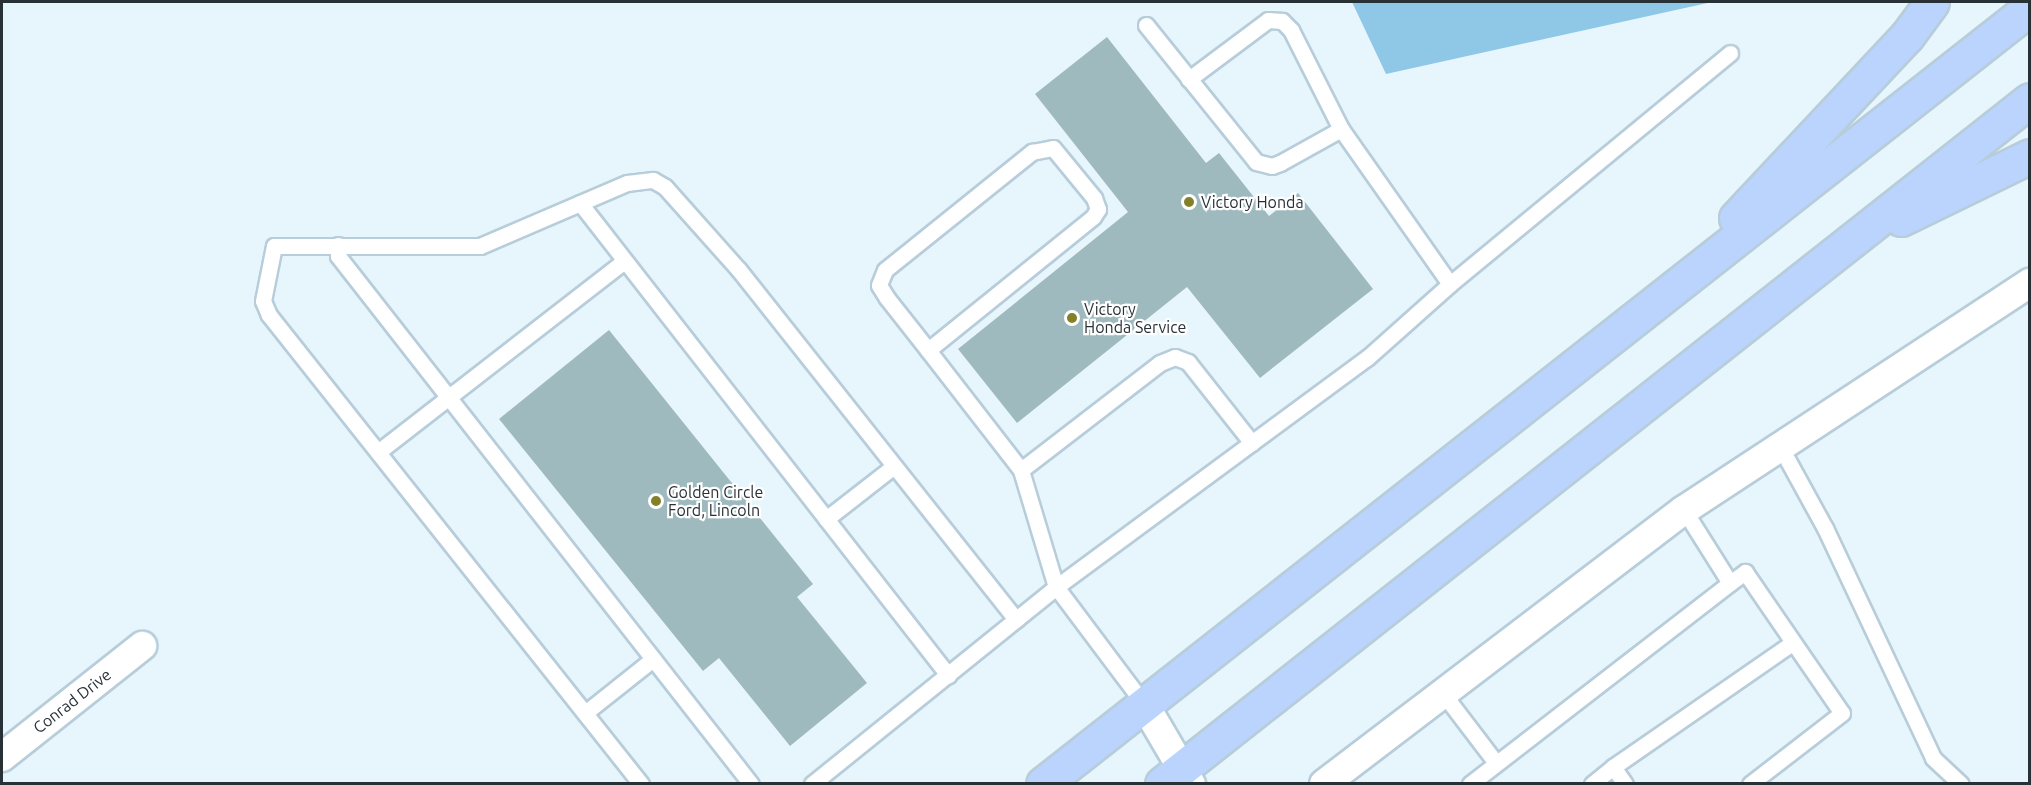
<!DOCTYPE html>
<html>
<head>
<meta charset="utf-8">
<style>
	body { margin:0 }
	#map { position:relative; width:2031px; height:785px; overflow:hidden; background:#e7f5fd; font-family:Ubuntu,sans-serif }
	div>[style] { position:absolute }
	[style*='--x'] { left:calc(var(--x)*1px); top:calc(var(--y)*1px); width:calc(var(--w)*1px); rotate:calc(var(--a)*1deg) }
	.green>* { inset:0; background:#8fc7e7 }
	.building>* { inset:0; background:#9fbabe }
	.roads { filter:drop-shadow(2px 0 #b7cdda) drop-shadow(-2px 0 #b7cdda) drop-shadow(0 2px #b7cdda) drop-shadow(0 -2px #b7cdda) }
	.service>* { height:15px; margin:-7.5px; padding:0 7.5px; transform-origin:7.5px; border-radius:7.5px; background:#fff }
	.minor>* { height:28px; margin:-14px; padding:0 14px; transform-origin:14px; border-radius:14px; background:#fff }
	.trunk>* { height:33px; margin:-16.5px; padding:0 16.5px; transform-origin:16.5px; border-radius:16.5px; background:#bad4fe }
	.dots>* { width:16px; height:16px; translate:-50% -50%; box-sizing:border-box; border:3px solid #fff; border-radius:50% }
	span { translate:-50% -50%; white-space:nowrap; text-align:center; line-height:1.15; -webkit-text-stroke:4.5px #fff; paint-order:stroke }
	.poi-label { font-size:16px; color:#283136 }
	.left { translate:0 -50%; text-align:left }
	.street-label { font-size:16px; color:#283136 }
	.frame { position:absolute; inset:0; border:3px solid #283136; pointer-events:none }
</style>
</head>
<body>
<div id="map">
	<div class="green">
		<i style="clip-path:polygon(1352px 2px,1712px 2px,1386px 74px)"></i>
	</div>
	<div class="building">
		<i style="clip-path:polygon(1107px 37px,1206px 163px,1219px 153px,1269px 216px,1298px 193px,1373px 289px,1260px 378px,1187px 287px,1017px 423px,958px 349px,1128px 212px,1035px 94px)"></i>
		<i style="clip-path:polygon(609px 330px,813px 584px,797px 597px,867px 683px,790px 746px,719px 658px,703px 671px,499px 419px)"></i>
	</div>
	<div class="roads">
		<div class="service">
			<i style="--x:1146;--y:25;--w:176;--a:51.2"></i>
			<i style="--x:1256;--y:162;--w:16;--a:14"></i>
			<i style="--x:1272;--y:166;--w:9;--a:-21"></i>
			<i style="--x:1280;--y:163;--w:70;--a:-29.1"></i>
			<i style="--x:580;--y:203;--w:599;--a:52.06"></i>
			<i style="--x:338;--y:245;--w:11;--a:90"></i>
			<i style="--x:338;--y:256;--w:670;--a:51.97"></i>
			<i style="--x:1450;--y:284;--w:363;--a:-39.5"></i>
			<i style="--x:1781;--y:448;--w:91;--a:61.2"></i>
			<i style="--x:1825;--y:528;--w:254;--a:64.8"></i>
			<i style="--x:1933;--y:758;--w:38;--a:43"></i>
			<i style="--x:378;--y:452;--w:310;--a:-37.8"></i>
			<i style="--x:1021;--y:470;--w:175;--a:-37.6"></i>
			<i style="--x:1160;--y:363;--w:16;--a:-22"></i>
			<i style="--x:1175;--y:357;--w:14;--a:21"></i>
			<i style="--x:1188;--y:362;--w:103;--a:51.7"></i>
			<i style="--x:826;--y:519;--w:86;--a:-37.9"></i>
			<i style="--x:1730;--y:583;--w:19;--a:-36"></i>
			<i style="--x:1745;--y:572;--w:171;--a:55.5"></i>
			<i style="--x:1842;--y:713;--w:116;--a:142.3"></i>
			<i style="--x:1442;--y:692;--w:89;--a:52.7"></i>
			<i style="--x:1144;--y:704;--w:146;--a:-126.9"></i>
			<i style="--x:1056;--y:587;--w:386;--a:-36.4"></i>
			<i style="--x:1367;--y:358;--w:111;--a:-41.7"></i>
			<i style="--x:1450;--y:284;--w:189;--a:-125.1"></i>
			<i style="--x:1341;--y:129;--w:111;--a:-116.8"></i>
			<i style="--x:1291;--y:30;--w:13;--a:-135"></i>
			<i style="--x:1282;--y:21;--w:14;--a:-176"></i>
			<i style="--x:1268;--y:20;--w:99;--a:143.2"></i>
			<i style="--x:585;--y:713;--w:87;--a:-38.5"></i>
			<i style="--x:641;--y:784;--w:599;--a:-128.42"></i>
			<i style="--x:269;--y:315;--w:15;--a:-113"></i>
			<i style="--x:263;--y:301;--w:56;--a:-78.7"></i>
			<i style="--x:274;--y:246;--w:206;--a:0"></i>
			<i style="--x:480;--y:246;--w:160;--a:-23.2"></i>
			<i style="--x:627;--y:183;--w:26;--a:-7"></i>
			<i style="--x:653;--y:180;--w:14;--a:30"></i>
			<i style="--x:665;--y:187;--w:111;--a:48.3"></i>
			<i style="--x:739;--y:270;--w:446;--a:51.6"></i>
			<i style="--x:812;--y:784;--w:314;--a:-38.9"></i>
			<i style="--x:1056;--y:587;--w:122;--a:-106.7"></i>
			<i style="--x:1021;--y:470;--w:152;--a:-127.8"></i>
			<i style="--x:928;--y:350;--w:66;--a:-128.3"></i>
			<i style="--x:887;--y:298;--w:15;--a:-122"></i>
			<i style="--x:879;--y:285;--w:16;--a:-68"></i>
			<i style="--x:885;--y:270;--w:189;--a:-38.8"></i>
			<i style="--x:1032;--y:152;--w:21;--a:-11"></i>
			<i style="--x:1053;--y:148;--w:65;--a:50.6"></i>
			<i style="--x:1094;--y:198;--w:12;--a:70"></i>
			<i style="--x:1098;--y:209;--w:9;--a:122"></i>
			<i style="--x:1093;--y:217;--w:212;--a:141.1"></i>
			<i style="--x:1470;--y:784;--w:329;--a:-37.7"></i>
			<i style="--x:1730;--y:583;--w:86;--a:-122.2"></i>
			<i style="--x:1592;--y:784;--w:27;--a:-39"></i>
			<i style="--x:1625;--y:784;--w:21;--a:-125"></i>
			<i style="--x:1613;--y:767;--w:218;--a:-34.7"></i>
		</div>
		<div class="minor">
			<i style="--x:1144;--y:704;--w:93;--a:59.6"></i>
			<i style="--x:2;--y:757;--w:179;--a:-38.4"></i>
			<i style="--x:1324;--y:784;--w:452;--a:-37.3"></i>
			<i style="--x:1684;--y:510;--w:414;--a:-33.3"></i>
		</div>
		<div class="trunk">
			<i style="--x:1736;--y:218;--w:250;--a:-46.8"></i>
			<i style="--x:1907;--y:36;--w:42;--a:-53.7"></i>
			<i style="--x:1901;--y:219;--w:144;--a:-26"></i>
			<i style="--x:1043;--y:784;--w:1256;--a:-38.18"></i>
			<i style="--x:1162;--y:784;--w:1105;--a:-38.24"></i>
		</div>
	</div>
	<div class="dots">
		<i style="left:1189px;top:202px;background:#838028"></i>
		<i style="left:1072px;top:318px;background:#838028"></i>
		<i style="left:656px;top:501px;background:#838028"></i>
	</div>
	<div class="poi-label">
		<span class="left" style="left:1201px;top:202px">Victory Honda</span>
		<span class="left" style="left:1084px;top:318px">Victory<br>Honda Service</span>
		<span class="left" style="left:668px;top:501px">Golden Circle<br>Ford, Lincoln</span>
	</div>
	<div class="street-label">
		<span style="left:72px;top:701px;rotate:-38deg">Conrad Drive</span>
	</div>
	<div class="frame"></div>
</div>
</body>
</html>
